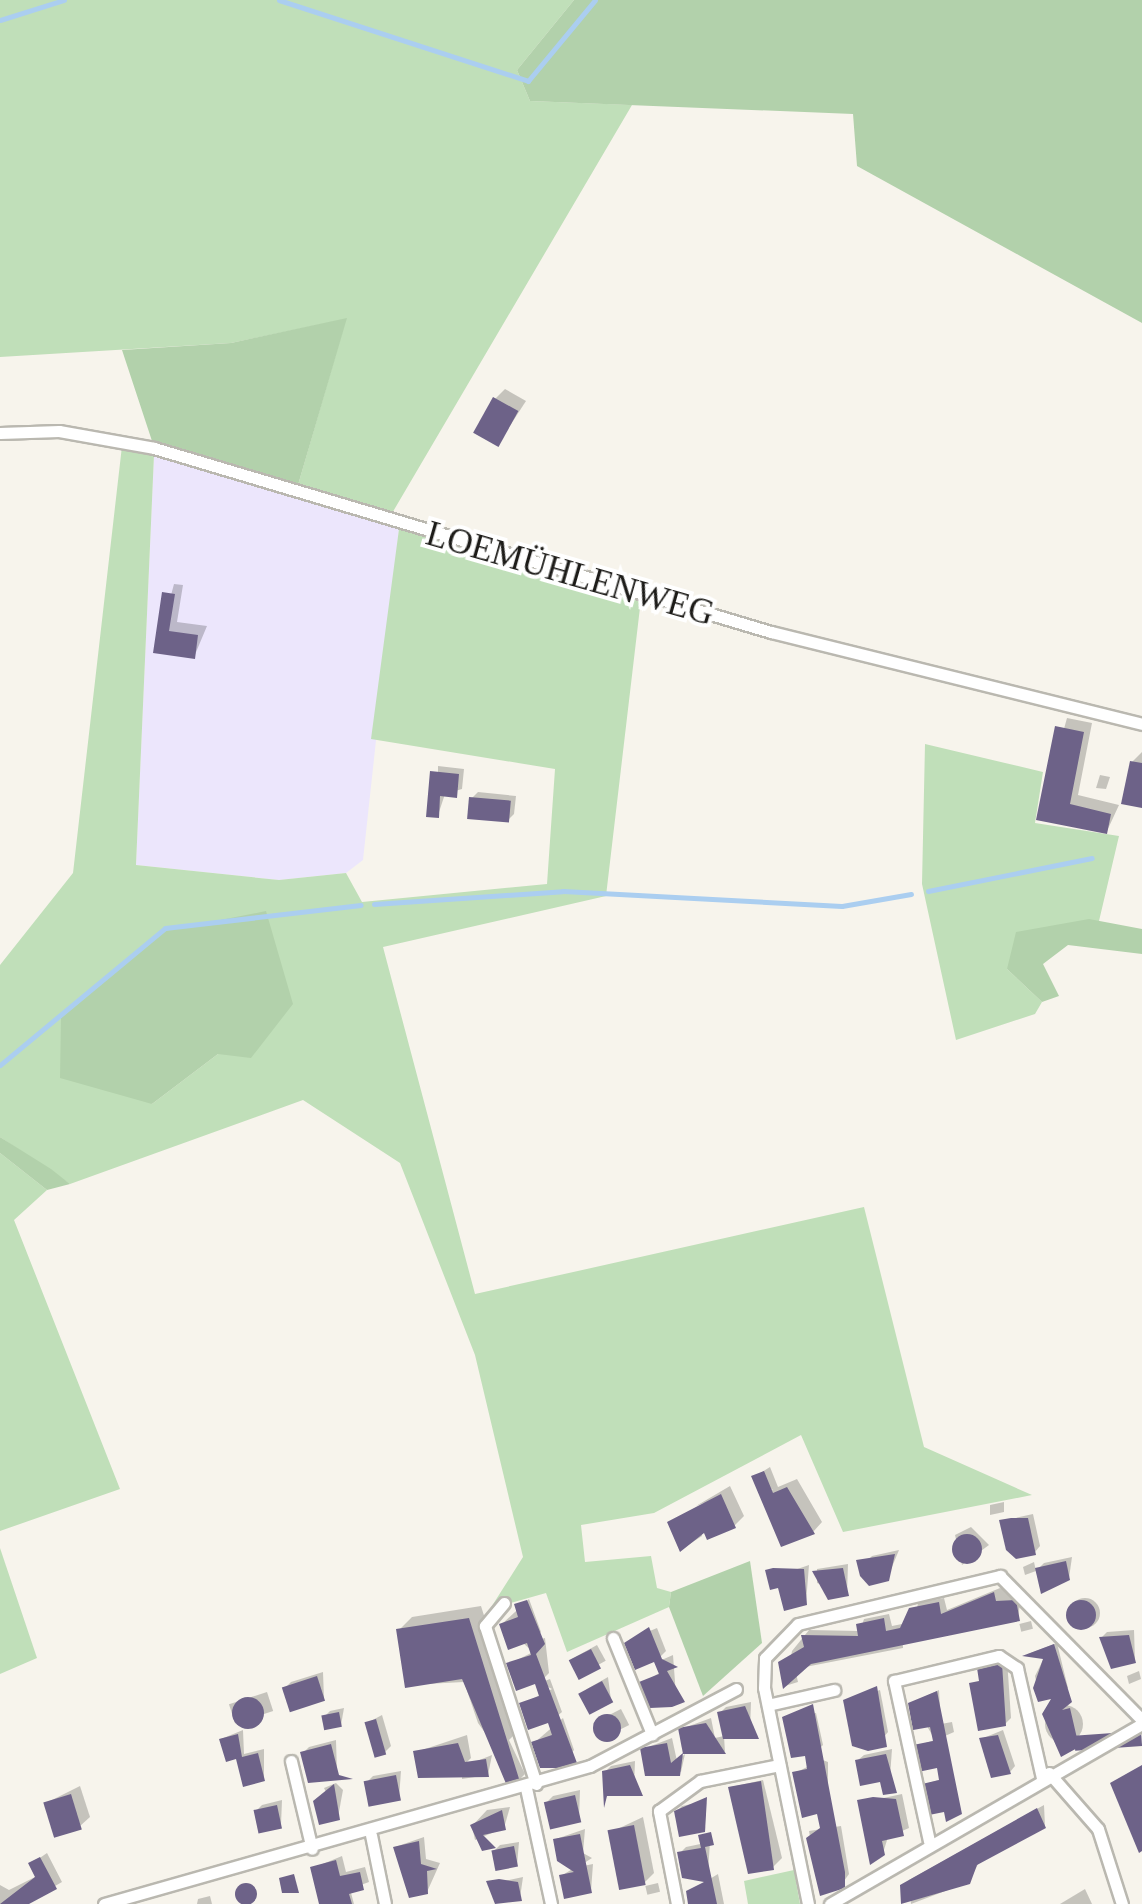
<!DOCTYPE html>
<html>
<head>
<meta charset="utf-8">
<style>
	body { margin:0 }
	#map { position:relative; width:1142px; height:1904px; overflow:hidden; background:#f7f4ec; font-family:"Times New Roman",serif }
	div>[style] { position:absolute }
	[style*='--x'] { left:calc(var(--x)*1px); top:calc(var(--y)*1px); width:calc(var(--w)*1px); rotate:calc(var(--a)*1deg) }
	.commercial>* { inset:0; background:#ece6fc }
	.green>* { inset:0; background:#c0dfb9 }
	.forest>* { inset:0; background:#b2d1ab }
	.shadow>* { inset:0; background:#0003; transform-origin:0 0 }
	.round { border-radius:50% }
	.stream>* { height:5px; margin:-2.5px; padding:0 2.5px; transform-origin:2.5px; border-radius:2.5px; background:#abcef0 }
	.building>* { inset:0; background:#6d6288; transform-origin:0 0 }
	.roads { filter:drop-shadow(2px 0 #bab8b0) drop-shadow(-2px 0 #bab8b0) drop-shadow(0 2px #bab8b0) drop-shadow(0 -2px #bab8b0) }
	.minor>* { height:11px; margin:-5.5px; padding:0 5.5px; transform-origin:5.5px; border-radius:5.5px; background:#fff }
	span { translate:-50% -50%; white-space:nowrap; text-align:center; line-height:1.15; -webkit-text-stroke:8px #fff; paint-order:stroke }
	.street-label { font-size:35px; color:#1d1c19 }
</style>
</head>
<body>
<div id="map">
	<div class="commercial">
		<i style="clip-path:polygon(154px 455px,399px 529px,363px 860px,346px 873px,279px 880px,136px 865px)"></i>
	</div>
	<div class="green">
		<i style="clip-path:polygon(0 0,574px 0,517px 70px,530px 101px,632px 105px,391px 515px,298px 485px,346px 319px,231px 343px,0 357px)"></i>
		<i style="clip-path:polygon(evenodd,122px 446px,154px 455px,136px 865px,279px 880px,346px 873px,362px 902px,547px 884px,555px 769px,371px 739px,399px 529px,641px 599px,606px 896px,383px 947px,475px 1294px,864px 1207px,924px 1447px,1032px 1495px,843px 1532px,801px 1435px,654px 1513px,581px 1525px,585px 1562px,651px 1556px,657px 1588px,671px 1592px,669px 1607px,567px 1652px,546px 1593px,490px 1609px,523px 1557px,475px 1355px,400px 1163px,303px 1100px,70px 1184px,0 1137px,0 965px,73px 873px,122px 446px,61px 1018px,218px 1054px,152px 1104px,61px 1018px)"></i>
		<i style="clip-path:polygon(925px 744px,1043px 772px,1035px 823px,1119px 836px,1099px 921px,1007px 969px,1042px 1002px,1035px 1014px,956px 1040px,922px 884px)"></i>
		<i style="clip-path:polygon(0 1153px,47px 1190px,14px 1220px,120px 1489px,0 1531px)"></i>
		<i style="clip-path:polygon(0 1548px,37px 1658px,0 1674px)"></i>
		<i style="clip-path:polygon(794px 1870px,800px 1904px,748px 1904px,744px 1881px)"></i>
	</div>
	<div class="forest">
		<i style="clip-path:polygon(574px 0,1142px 0,1142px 323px,857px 166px,853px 114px,530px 101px,517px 70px)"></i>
		<i style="clip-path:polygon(347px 318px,298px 485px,152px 441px,122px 350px,231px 343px)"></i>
		<i style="clip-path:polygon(266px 911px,293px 1004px,251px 1058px,218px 1054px,152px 1104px,60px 1078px,61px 1018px,165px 931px)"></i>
		<i style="clip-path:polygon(1089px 919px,1142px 929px,1142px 954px,1068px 945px,1043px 964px,1059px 996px,1042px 1002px,1007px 969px,1016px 932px)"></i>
		<i style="clip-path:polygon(0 1137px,51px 1169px,70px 1184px,47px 1190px,0 1153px)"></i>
		<i style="clip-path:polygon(750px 1561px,762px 1643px,703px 1696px,669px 1607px,671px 1592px)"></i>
	</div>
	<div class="shadow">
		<i style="clip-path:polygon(505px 389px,526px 401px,498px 444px,495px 399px)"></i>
		<i style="clip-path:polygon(174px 584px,183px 585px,177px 622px,207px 626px,194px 657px,156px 651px)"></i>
		<i style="clip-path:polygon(1067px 718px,1092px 723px,1078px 795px,1119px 805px,1107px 831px,1039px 818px)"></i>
		<i style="clip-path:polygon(1142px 752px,1142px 805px,1132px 762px)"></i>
		<i style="clip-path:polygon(438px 766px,464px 769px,462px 789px,445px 794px,438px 815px)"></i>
		<i style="clip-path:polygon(1100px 775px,1110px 777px,1106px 789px,1096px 788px)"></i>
		<i style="clip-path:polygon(478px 792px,516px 796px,514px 814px,508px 820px,472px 798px)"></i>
		<i style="clip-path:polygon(770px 1467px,778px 1487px,797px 1479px,822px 1522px,813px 1532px,764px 1499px,773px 1489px,761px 1494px,754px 1477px)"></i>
		<i style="clip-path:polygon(730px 1486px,744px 1516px,734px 1526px,701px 1523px,702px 1536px,682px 1549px,704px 1503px,696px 1506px)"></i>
		<i style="clip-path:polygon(1004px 1502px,1004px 1512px,990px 1515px,990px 1505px)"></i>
		<i style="clip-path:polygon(1033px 1514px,1040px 1546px,1035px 1552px,1002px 1521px)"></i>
		<i style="clip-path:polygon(971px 1527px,989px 1545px,962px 1565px,955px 1535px)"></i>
		<i style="clip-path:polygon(899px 1550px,887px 1579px,866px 1562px,872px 1556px)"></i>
		<i style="clip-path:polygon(1072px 1557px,1069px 1578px,1038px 1569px,1044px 1563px)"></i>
		<i style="clip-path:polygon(1034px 1562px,1036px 1571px,1025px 1575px,1023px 1567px)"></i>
		<i style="clip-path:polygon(848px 1564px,847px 1594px,817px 1583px,817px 1569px)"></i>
		<i style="clip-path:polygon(809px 1565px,806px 1603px,768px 1571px,777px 1576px)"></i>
		<i style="clip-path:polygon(1000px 1588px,1021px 1595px,1018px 1619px,912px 1636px,918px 1603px,944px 1598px,947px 1610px)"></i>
		<i class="round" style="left:1070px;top:1598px;width:30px;height:30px"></i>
		<i style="clip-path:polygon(529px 1599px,541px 1632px,531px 1642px,545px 1638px,549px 1673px,539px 1683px,550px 1679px,562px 1712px,556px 1717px,522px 1704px,552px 1689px,536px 1681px,509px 1664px,533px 1652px,502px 1624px)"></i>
		<i style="clip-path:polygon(481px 1606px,520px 1729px,509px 1740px,525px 1774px,519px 1780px,478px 1723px,464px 1682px,407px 1685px,399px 1630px,412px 1617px)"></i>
		<i style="clip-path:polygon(889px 1614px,892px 1626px,902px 1624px,903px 1648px,795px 1669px,798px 1682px,785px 1686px,792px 1651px,809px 1630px,860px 1631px,864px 1619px)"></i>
		<i style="left:1031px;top:1621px;width:8px;height:12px;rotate:76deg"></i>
		<i style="clip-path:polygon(657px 1628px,666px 1651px,656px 1661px,633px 1638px)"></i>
		<i style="clip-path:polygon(1134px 1630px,1135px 1661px,1102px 1637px,1107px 1632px)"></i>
		<i style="clip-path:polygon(1057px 1643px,1068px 1688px,1040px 1699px,1035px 1676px,1045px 1656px,1028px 1654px)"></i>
		<i style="left:597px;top:1645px;width:18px;height:30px;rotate:61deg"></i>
		<i style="clip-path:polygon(673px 1655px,676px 1695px,642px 1683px,661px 1672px,657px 1662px)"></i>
		<i style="clip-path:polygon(1007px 1659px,1011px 1718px,1005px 1724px,979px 1669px)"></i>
		<i style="clip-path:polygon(1139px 1671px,1141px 1679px,1129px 1684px,1127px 1676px)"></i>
		<i style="clip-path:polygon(323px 1672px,324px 1699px,285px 1688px,291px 1682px)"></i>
		<i style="clip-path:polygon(608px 1677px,611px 1700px,581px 1694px,587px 1689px)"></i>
		<i style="clip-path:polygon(880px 1690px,888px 1732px,883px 1738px,846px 1701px)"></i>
		<i style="clip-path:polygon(939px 1690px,941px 1724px,952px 1722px,954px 1732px,945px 1736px,961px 1812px,925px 1784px,942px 1779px,939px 1766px,916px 1746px,935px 1740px,913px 1702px)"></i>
		<i style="left:267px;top:1692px;width:20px;height:40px;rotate:72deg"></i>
		<i style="clip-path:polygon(751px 1702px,750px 1731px,720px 1713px,726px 1707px)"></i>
		<i class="round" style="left:1045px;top:1705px;width:38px;height:38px"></i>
		<i style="clip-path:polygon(344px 1708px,341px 1725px,324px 1717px,330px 1711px)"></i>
		<i style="left:621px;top:1709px;width:18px;height:31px;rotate:63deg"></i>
		<i style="clip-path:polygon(816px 1713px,823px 1745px,817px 1751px,788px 1719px)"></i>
		<i style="clip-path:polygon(382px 1715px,391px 1746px,385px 1752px,367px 1723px)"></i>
		<i style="clip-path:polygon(563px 1718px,574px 1750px,569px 1756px,534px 1743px)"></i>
		<i style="clip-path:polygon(711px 1718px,715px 1738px,724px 1736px,725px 1752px,681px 1729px)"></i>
		<i style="clip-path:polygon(243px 1730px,244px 1754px,264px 1749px,264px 1779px,221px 1739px)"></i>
		<i style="clip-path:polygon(1003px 1730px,1015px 1766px,1010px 1772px,981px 1739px)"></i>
		<i style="clip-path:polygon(467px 1735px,471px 1758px,461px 1768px,416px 1752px)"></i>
		<i style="clip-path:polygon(672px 1738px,677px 1761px,685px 1754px,681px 1772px,643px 1749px)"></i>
		<i style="clip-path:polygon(336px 1740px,337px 1773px,303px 1753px,309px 1747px)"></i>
		<i style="clip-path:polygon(892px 1749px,890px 1777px,858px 1760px,864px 1755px)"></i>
		<i style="clip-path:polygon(807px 1754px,828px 1762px,828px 1810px,795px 1773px,809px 1766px)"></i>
		<i style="clip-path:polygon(492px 1755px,488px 1775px,462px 1779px,462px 1767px)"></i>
		<i style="clip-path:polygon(635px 1761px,634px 1788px,605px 1772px,611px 1766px)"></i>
		<i style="clip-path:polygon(401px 1771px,399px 1799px,367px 1782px,373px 1776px)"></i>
		<i style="clip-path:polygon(763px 1780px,782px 1858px,773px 1867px,731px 1787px)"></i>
		<i style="clip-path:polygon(336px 1783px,343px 1790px,338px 1817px,324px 1788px)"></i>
		<i style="clip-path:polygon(80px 1786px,90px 1817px,80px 1826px,46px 1803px)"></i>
		<i style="clip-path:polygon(580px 1790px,579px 1819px,547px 1802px,553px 1796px)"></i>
		<i style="clip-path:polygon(902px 1794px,909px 1828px,888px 1837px,883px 1853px,865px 1802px)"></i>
		<i style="clip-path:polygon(282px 1800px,281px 1825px,256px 1811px,262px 1805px)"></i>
		<i style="clip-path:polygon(706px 1801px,704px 1830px,676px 1812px,682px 1806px)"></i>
		<i style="clip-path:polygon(1044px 1805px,1045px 1826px,980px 1860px,969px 1882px,911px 1904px,909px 1880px)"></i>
		<i style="clip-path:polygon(510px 1807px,504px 1828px,475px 1840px,472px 1826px,487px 1810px)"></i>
		<i style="clip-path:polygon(643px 1817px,654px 1873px,645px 1882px,611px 1832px)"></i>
		<i style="clip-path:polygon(841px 1826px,849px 1874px,839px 1888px,818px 1885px,809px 1831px)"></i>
		<i style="clip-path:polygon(585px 1829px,583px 1853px,592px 1858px,578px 1867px,593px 1864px,591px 1891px,561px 1876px,574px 1868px,556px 1839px)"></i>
		<i style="clip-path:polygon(424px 1837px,426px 1859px,440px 1863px,427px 1892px,395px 1847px)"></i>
		<i style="clip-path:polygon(519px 1842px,517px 1865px,494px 1851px,500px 1845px)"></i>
		<i style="clip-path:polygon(710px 1842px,708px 1872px,680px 1853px,686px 1847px)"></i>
		<i style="clip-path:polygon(47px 1853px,62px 1882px,24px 1904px,0 1904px,0 1885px,9px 1890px,37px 1876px,31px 1864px)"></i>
		<i style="clip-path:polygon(342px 1856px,346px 1872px,365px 1867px,369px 1882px,350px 1889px,354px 1904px,322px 1904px,313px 1868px)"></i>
		<i style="clip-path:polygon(718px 1874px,724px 1904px,691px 1904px,688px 1892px)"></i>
		<i style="clip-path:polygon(523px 1877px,520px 1898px,500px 1882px)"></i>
		<i style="left:658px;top:1883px;width:9px;height:13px;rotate:77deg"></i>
		<i class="round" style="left:239px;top:1885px;width:18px;height:18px"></i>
		<i style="clip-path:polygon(1085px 1889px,1092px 1904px,1060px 1904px)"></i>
		<i style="clip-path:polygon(210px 1896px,212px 1904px,197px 1904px,198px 1899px)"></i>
	</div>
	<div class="stream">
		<i style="--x:279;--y:0;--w:262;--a:18"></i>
		<i style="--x:528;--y:81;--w:105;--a:-50.4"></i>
		<i style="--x:0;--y:20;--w:67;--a:-17.4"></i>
		<i style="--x:928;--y:891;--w:167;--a:-11.4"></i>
		<i style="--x:374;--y:904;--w:189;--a:-3.9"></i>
		<i style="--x:563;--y:891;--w:279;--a:3.1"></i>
		<i style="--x:842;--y:906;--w:70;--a:-9.9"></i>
		<i style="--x:0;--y:1065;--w:214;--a:-39.7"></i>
		<i style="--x:165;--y:928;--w:197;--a:-6.7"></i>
	</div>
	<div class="building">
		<i style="left:493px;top:397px;width:29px;height:41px;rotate:29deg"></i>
		<i style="clip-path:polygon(162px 592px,175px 594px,169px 631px,198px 635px,195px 659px,153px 653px)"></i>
		<i style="clip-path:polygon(1055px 726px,1084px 732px,1070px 804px,1111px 814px,1107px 834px,1036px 820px)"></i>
		<i style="clip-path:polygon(1130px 761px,1142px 763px,1142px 808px,1121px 804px)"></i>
		<i style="clip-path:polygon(430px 771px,459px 774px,457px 798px,440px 796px,439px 818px,426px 817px)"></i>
		<i style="left:469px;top:797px;width:42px;height:22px;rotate:5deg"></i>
		<i style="clip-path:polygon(764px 1471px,773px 1493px,787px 1487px,815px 1534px,781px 1547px,751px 1476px)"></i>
		<i style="clip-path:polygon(721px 1494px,736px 1528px,707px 1540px,704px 1533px,680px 1552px,667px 1522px)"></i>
		<i style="clip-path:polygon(1011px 1518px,1028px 1518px,1036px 1555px,1016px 1559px,1006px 1550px,999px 1520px)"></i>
		<i class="round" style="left:952px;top:1534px;width:30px;height:30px"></i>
		<i style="clip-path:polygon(895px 1554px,889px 1581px,869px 1586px,860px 1576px,856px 1560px)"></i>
		<i style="clip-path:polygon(1066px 1561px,1070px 1580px,1041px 1594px,1035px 1568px)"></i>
		<i style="clip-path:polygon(773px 1568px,804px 1569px,807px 1605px,784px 1611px,778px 1588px,770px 1590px,765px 1570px)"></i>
		<i style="clip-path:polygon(843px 1568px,849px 1596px,828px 1600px,812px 1571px)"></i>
		<i style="clip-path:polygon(994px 1592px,996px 1601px,1016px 1600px,1020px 1621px,811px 1664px,783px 1689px,778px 1662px,804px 1647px,801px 1635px,858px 1636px,856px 1624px,884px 1618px,886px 1631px,900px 1628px,909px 1608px,939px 1602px,941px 1614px)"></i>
		<i style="clip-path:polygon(527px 1600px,545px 1644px,536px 1654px,577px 1763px,561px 1768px,540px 1768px,531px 1742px,552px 1735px,548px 1723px,528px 1730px,519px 1703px,539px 1696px,535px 1684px,516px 1691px,506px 1663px,531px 1655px,527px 1643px,508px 1650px,499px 1624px,518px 1617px,514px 1604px)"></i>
		<i class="round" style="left:1066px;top:1600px;width:30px;height:30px"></i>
		<i style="clip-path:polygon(469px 1618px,520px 1782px,507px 1786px,462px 1679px,405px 1688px,396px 1629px)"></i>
		<i style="clip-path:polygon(649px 1627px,662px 1659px,678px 1667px,667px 1671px,685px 1702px,672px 1707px,650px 1708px,639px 1682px,659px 1674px,654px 1662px,635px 1670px,624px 1643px)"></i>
		<i style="clip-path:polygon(1129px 1635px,1136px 1663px,1111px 1669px,1099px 1637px)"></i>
		<i style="clip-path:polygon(1054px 1644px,1072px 1702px,1062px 1710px,1070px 1708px,1079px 1747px,1061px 1757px,1042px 1714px,1051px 1699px,1038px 1702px,1033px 1688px,1043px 1659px,1022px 1656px)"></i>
		<i style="left:591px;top:1649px;width:22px;height:25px;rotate:63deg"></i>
		<i style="clip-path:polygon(1002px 1663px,1006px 1726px,978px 1731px,969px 1683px,979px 1681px,977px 1668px)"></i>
		<i style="left:317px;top:1676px;width:26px;height:37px;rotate:72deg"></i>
		<i style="left:602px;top:1681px;width:24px;height:27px;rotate:62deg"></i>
		<i style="clip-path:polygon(877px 1686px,887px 1747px,868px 1751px,852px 1746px,843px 1700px)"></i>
		<i style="clip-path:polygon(937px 1691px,962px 1814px,946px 1822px,944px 1812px,929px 1815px,922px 1784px,939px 1780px,937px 1768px,918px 1772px,913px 1745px,933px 1741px,930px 1727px,913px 1730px,908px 1703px)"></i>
		<i class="round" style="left:232px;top:1697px;width:32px;height:32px"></i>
		<i style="clip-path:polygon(813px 1704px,845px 1872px,845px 1888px,820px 1896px,806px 1838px,820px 1828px,817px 1814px,802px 1818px,792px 1772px,807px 1769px,805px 1756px,791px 1758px,782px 1717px)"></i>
		<i style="clip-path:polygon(745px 1706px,759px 1739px,723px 1739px,717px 1712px)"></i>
		<i style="left:339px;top:1712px;width:15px;height:18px;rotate:79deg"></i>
		<i class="round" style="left:593px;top:1714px;width:28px;height:28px"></i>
		<i style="left:376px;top:1719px;width:37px;height:12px;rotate:74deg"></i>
		<i style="clip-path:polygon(706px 1723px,726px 1754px,683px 1754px,678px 1728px)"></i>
		<i style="left:1141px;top:1731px;width:15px;height:67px;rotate:86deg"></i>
		<i style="clip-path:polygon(238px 1734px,242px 1757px,258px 1753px,265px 1781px,243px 1787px,236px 1759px,226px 1762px,219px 1739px)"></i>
		<i style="clip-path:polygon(998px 1735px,1011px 1774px,991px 1778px,979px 1738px)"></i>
		<i style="clip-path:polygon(458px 1743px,465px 1762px,486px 1759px,489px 1777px,418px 1778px,413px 1751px)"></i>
		<i style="clip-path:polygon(667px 1743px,671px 1763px,683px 1753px,680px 1776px,645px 1776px,640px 1748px)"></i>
		<i style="clip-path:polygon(331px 1744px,339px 1775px,353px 1779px,308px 1783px,300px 1752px)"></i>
		<i style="clip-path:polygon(886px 1754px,897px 1793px,883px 1795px,880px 1782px,860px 1786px,855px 1760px)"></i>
		<i style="clip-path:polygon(630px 1765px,643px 1796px,607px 1796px,604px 1808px,602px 1771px)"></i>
		<i style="clip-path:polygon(1142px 1765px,1142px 1851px,1139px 1853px,1110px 1783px)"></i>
		<i style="left:396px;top:1775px;width:26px;height:33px;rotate:79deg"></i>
		<i style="clip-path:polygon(761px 1781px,774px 1870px,748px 1874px,728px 1787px)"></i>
		<i style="clip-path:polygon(334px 1784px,340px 1820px,319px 1825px,313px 1801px)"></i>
		<i style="left:71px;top:1794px;width:37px;height:29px;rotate:73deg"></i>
		<i style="left:575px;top:1795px;width:28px;height:32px;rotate:77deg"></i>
		<i style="clip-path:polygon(707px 1797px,705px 1832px,679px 1837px,674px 1811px)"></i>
		<i style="clip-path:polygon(873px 1797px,896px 1799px,904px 1836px,882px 1841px,885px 1855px,870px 1865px,857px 1800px)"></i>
		<i style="left:277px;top:1805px;width:24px;height:24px;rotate:78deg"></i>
		<i style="clip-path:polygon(1037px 1808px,1046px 1828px,977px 1865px,970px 1884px,901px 1904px,900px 1885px)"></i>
		<i style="clip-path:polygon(502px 1810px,506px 1830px,483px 1835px,496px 1848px,482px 1851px,470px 1825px)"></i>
		<i style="left:634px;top:1825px;width:61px;height:27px;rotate:79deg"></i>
		<i style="clip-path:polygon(711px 1832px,714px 1845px,705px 1847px,717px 1904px,688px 1904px,686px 1891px,704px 1882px,682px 1878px,677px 1852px,701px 1848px,698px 1835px)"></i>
		<i style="clip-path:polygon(580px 1834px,592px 1893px,564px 1899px,559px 1875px,574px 1872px,557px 1861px,553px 1839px)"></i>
		<i style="clip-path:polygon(419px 1841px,421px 1864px,437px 1869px,427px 1871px,428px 1894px,409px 1898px,393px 1847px)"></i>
		<i style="left:514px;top:1846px;width:21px;height:23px;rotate:79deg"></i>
		<i style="clip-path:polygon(40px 1857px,57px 1889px,29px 1904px,0 1904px,35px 1877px,28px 1863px)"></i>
		<i style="clip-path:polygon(336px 1860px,340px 1876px,360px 1872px,364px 1890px,349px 1894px,352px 1904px,319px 1904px,310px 1867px)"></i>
		<i style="clip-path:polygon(294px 1874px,299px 1893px,282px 1893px,279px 1878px)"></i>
		<i style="clip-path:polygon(499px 1879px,518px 1882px,522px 1901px,495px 1904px,486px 1881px)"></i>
		<i class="round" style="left:235px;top:1883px;width:22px;height:22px"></i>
	</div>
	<div class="roads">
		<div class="minor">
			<i style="--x:0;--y:433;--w:59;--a:-1.9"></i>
			<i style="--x:59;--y:431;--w:97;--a:10.1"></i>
			<i style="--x:154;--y:448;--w:644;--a:16.61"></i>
			<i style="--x:771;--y:632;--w:382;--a:13.9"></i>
			<i style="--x:504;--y:1603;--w:30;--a:130"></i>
			<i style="--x:485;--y:1626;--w:166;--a:72.1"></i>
			<i style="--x:613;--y:1638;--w:104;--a:67.9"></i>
			<i style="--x:768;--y:1705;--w:68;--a:-12.8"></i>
			<i style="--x:291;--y:1761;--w:90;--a:76.6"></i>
			<i style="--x:1049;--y:1773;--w:74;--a:48.8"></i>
			<i style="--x:1098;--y:1829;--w:79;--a:72.3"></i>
			<i style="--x:526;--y:1788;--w:119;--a:77.8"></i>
			<i style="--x:371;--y:1835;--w:70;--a:78.5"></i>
			<i style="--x:929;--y:1841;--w:164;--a:-102.3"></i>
			<i style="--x:894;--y:1681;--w:108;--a:-13.4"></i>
			<i style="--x:999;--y:1656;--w:22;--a:34"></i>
			<i style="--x:1017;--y:1668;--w:113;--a:77.2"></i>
			<i style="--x:104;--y:1904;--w:505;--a:-15.85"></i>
			<i style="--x:590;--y:1766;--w:165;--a:-27.8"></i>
			<i style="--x:677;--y:1904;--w:95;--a:-101"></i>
			<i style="--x:659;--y:1811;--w:51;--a:-36.2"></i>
			<i style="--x:700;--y:1781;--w:81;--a:-11.4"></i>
			<i style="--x:808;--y:1904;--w:220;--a:-101.5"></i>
			<i style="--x:764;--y:1688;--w:30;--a:-88"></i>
			<i style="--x:765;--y:1658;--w:47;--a:-45.9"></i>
			<i style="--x:798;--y:1624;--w:208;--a:-13.4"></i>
			<i style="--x:1000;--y:1576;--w:202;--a:45.4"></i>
			<i style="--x:830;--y:1904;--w:360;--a:-30"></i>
		</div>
	</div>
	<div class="street-label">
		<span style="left:570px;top:574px;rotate:16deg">LOEMÜHLENWEG</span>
	</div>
</div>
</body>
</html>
